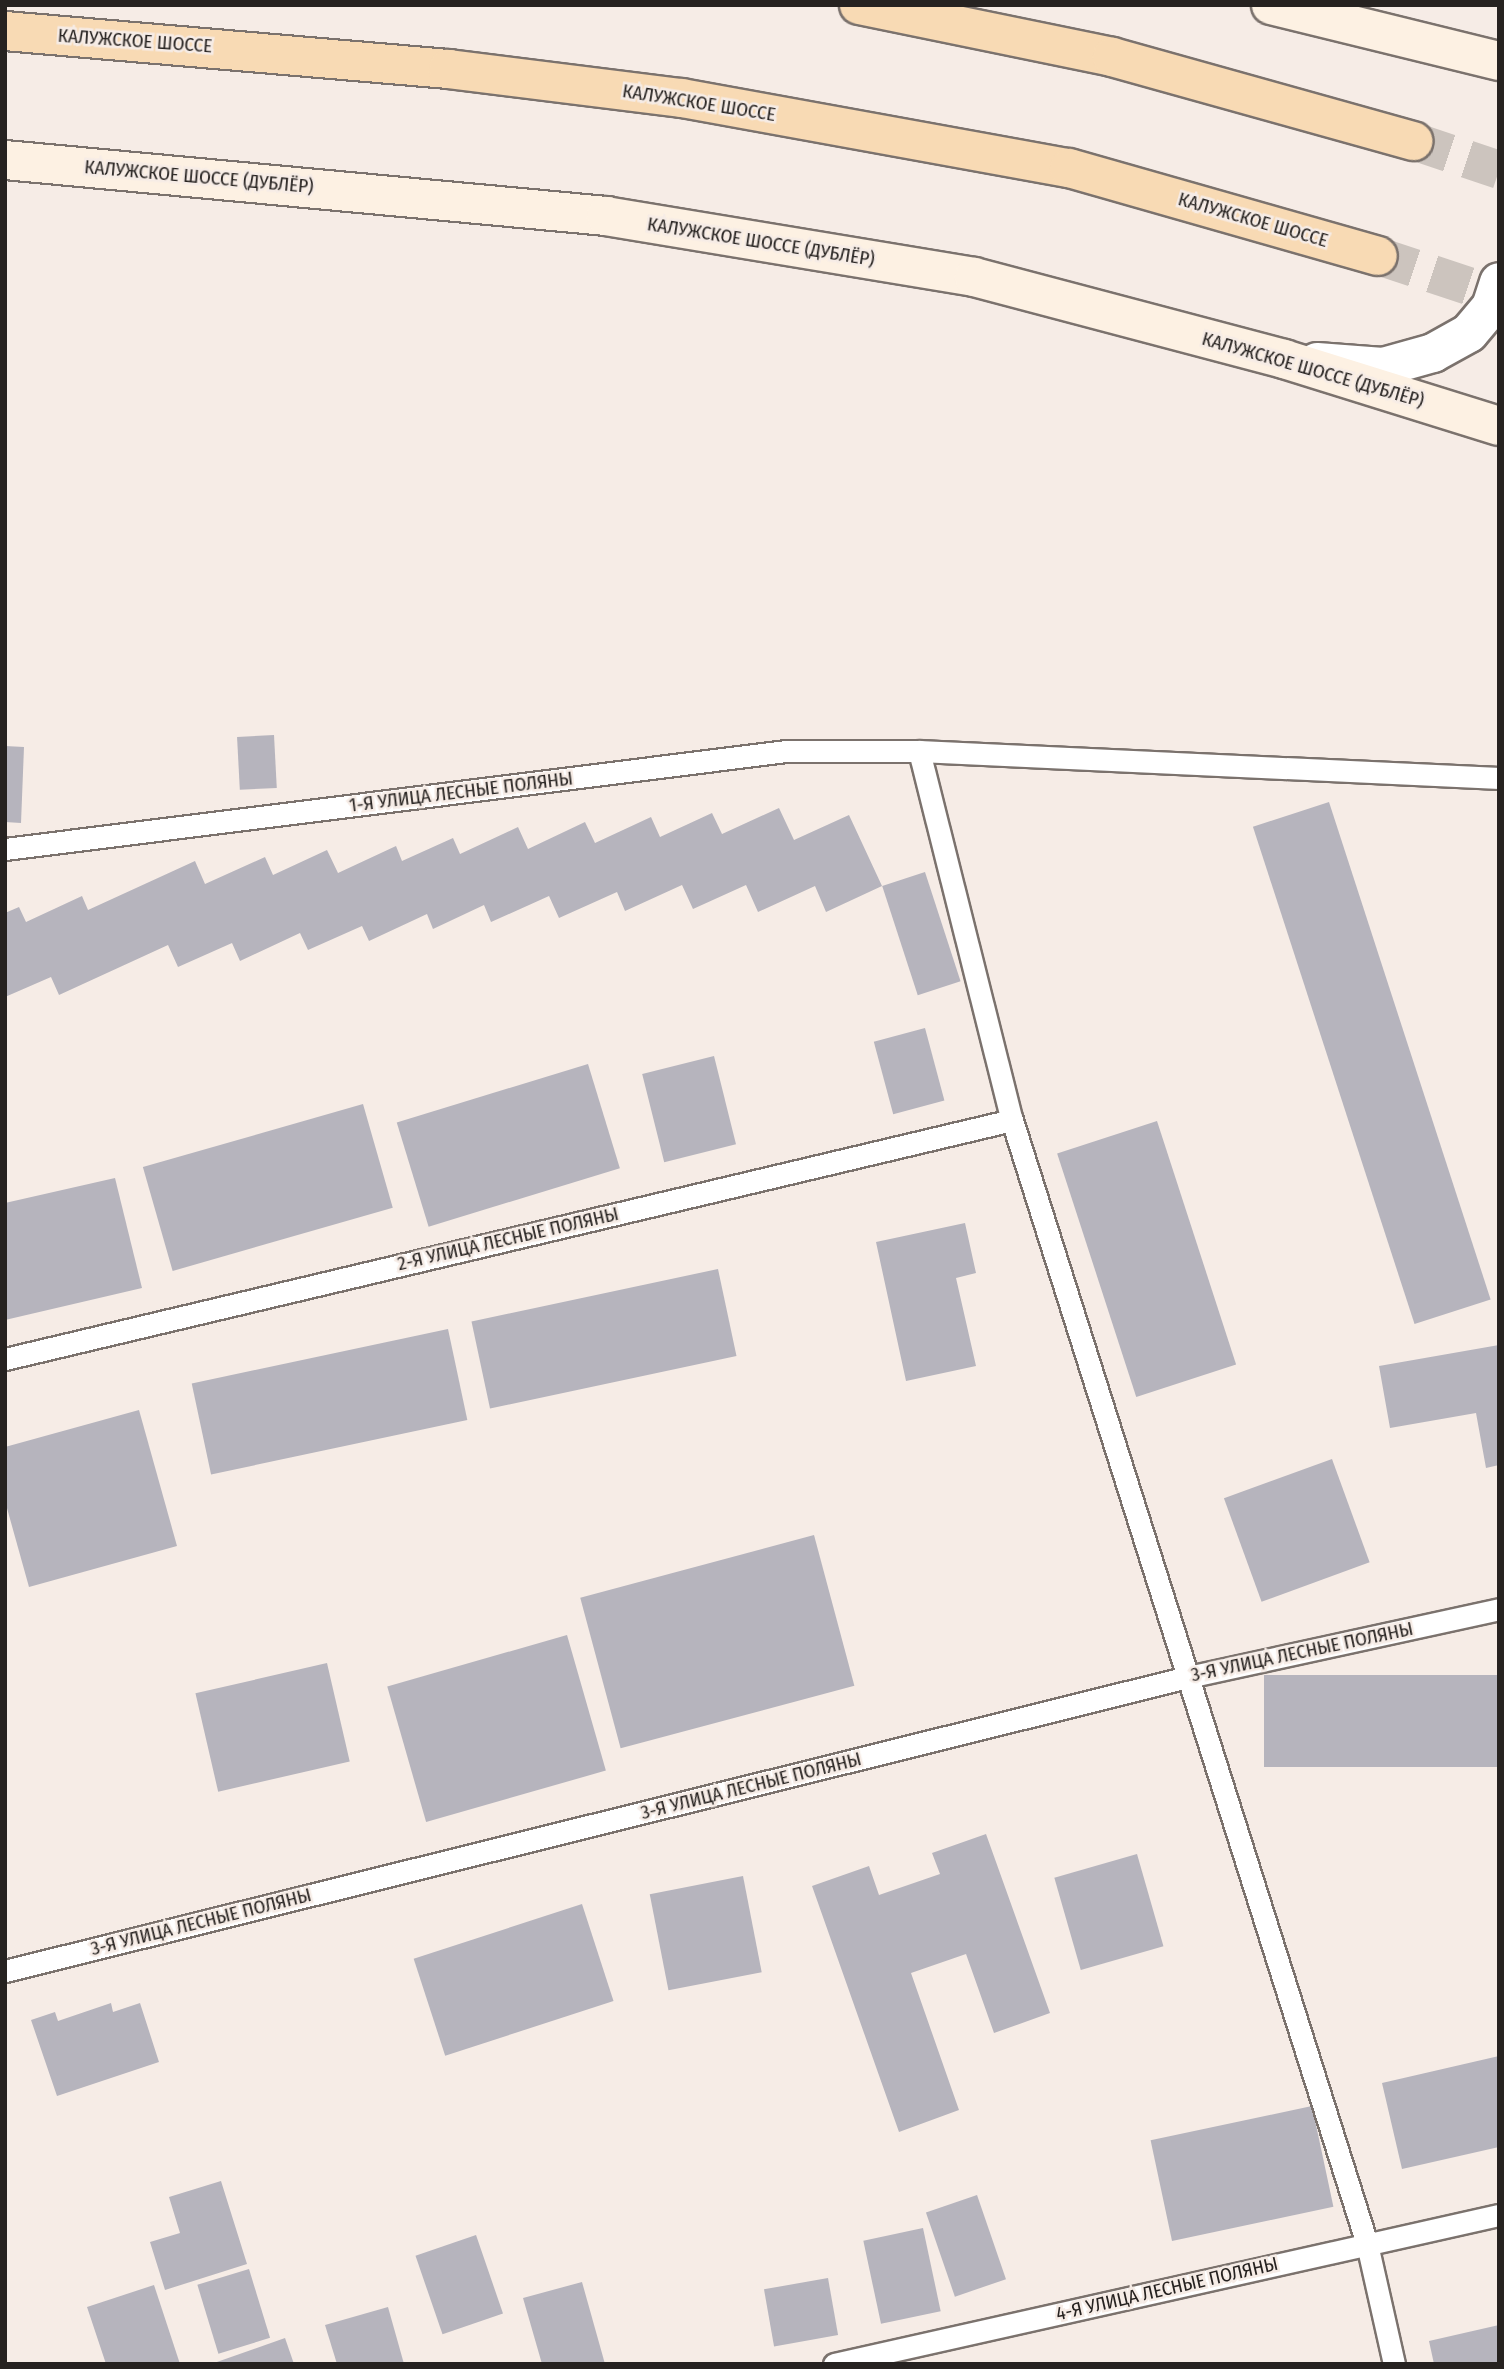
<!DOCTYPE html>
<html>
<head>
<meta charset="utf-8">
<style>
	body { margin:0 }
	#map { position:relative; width:1504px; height:2369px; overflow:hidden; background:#f6ece6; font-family:"Fira Sans Condensed",sans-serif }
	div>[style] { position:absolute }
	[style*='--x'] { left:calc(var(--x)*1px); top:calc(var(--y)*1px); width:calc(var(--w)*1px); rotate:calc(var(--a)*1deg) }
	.building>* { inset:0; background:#b6b4bd; transform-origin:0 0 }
	.trunk-tunnel>* { height:38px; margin-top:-19px; transform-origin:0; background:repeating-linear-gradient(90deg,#ccc4be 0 38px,transparent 0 57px) }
	.roads { filter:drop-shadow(2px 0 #7b726d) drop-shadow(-2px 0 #7b726d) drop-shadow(0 2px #7b726d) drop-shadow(0 -2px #7b726d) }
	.service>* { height:21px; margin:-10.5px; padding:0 10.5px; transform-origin:10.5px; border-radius:10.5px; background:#fff }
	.tertiary>* { height:38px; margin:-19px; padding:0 19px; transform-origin:19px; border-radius:19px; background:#fff }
	.secondary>* { height:38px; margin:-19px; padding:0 19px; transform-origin:19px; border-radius:19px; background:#fdf1e3 }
	.trunk>* { height:38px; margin:-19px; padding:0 19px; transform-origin:19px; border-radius:19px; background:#f8dab4 }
	span { translate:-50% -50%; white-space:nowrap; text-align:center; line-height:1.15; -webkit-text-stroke:5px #f6ece6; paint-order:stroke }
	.street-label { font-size:19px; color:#262220 }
	.frame { position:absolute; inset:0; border:7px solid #262220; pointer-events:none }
</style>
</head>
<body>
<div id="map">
	<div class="building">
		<i style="left:274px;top:735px;width:53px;height:37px;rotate:87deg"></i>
		<i style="clip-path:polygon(5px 746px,24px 747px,21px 823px,5px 822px)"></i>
		<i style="left:1329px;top:802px;width:523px;height:80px;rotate:72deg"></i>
		<i style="clip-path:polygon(779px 808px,794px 840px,849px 815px,882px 886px,826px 912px,815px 886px,758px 912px,746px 885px,693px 909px,682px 885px,625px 911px,617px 892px,559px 918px,549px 896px,491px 922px,484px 905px,433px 929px,427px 914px,369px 941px,362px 926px,308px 950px,300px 933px,240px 961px,232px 943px,178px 967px,168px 945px,59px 995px,51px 977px,5px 997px,5px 913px,19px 907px,26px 922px,82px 896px,88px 910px,195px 861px,205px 884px,265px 857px,273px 875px,327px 850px,338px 873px,396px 846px,402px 861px,453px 838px,460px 854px,518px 827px,528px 849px,585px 822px,595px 843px,651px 817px,660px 837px,712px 813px,722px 834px)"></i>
		<i style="left:925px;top:872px;width:115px;height:45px;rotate:72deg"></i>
		<i style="left:925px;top:1028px;width:75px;height:53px;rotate:75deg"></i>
		<i style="left:714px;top:1056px;width:91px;height:74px;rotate:76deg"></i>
		<i style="left:588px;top:1064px;width:109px;height:200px;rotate:73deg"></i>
		<i style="left:363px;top:1104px;width:108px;height:229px;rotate:74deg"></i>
		<i style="left:1157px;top:1121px;width:256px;height:105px;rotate:72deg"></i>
		<i style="clip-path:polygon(115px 1178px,142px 1288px,5px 1320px,5px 1203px)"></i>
		<i style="clip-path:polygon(965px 1223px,976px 1273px,956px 1278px,976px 1366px,906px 1381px,876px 1242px)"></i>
		<i style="left:718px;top:1269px;width:89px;height:252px;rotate:78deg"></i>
		<i style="left:448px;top:1329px;width:93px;height:262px;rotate:78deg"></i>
		<i style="clip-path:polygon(1499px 1345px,1499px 1465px,1486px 1468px,1476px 1413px,1390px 1428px,1379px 1366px)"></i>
		<i style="clip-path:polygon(139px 1410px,177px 1546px,29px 1587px,5px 1501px,5px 1447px)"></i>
		<i style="left:1332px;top:1459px;width:110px;height:115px;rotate:70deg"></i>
		<i style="left:814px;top:1535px;width:156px;height:242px;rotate:75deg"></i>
		<i style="left:567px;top:1635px;width:141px;height:187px;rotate:74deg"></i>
		<i style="left:327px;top:1663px;width:101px;height:135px;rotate:77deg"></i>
		<i style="left:1499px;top:1675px;width:92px;height:235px;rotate:90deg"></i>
		<i style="clip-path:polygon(986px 1834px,1050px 2013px,994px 2033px,966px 1954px,911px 1973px,959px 2110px,899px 2132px,812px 1886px,869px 1866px,879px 1895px,940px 1874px,932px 1853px)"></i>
		<i style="left:1137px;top:1854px;width:96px;height:86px;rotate:74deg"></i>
		<i style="left:743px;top:1876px;width:98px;height:95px;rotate:79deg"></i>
		<i style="left:582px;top:1904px;width:102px;height:177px;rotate:72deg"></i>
		<i style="clip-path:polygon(111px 2003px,113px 2012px,140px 2003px,159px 2062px,57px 2096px,31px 2020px,55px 2012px,58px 2021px)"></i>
		<i style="clip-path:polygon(1499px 2056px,1499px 2147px,1402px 2169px,1382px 2083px)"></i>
		<i style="left:1312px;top:2106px;width:103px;height:165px;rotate:78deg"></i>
		<i style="clip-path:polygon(221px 2181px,247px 2264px,165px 2290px,150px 2242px,180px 2233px,169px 2197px)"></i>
		<i style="left:977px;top:2195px;width:89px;height:54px;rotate:71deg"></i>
		<i style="left:923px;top:2228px;width:85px;height:61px;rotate:78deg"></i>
		<i style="left:476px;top:2235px;width:83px;height:64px;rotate:71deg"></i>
		<i style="left:249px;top:2269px;width:72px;height:54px;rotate:73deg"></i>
		<i style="left:828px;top:2278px;width:58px;height:65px;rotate:80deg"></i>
		<i style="clip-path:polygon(582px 2282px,605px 2364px,542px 2364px,523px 2298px)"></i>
		<i style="clip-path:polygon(154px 2285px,180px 2364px,106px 2364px,87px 2307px)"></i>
		<i style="clip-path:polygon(388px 2307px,404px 2364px,337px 2364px,325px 2325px)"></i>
		<i style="clip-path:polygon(1499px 2325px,1499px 2364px,1434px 2364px,1429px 2341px)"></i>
		<i style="clip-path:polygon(285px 2338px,294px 2364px,214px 2364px,214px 2363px)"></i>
	</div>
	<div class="trunk-tunnel">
		<i style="--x:1413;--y:141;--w:91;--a:18.6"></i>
		<i style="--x:1378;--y:256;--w:127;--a:18.3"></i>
	</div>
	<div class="roads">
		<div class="service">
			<i style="--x:919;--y:751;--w:381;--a:75.9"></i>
			<i style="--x:1012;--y:1120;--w:1179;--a:72.47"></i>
			<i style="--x:1367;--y:2244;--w:123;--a:77.3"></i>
			<i style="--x:5;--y:849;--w:787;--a:-7.15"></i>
			<i style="--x:786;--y:751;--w:133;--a:0"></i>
			<i style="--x:919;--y:751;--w:581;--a:2.67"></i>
			<i style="--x:5;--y:1359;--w:1035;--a:-13.35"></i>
			<i style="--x:5;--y:1971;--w:1219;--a:-13.96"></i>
			<i style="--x:1188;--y:1677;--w:318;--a:-12.3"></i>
			<i style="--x:834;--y:2364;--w:681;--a:-12.63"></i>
		</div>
		<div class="tertiary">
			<i style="--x:1317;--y:362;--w:66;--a:4.3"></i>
			<i style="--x:1383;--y:367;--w:52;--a:-15.6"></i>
			<i style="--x:1433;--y:353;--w:41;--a:-29.1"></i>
			<i style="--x:1469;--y:333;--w:34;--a:-50"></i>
			<i style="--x:1491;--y:307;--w:26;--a:-72"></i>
		</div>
		<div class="secondary">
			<i style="--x:1271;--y:5;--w:235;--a:13.8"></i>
			<i style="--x:5;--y:160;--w:604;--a:5.32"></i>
			<i style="--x:606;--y:216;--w:373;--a:9.4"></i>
			<i style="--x:974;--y:277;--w:321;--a:14.8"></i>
			<i style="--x:1284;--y:359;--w:225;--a:17.3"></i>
		</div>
		<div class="trunk">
			<i style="--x:859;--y:5;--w:258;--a:11.6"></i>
			<i style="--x:1112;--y:57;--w:313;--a:15.6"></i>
			<i style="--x:5;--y:31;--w:445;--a:4.9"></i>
			<i style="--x:448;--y:69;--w:236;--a:7.1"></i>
			<i style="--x:682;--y:98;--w:393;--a:10.3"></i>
			<i style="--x:1069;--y:168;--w:321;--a:15.9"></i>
		</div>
	</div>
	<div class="street-label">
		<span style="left:135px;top:41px;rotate:4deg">КАЛУЖСКОЕ ШОССЕ</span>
		<span style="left:699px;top:103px;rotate:9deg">КАЛУЖСКОЕ ШОССЕ</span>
		<span style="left:199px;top:177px;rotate:5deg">КАЛУЖСКОЕ ШОССЕ (ДУБЛЁР)</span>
		<span style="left:1253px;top:220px;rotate:16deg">КАЛУЖСКОЕ ШОССЕ</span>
		<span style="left:761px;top:242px;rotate:9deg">КАЛУЖСКОЕ ШОССЕ (ДУБЛЁР)</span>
		<span style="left:1313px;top:370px;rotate:16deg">КАЛУЖСКОЕ ШОССЕ (ДУБЛЁР)</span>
		<span style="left:461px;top:792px;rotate:-7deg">1-Я УЛИЦА ЛЕСНЫЕ ПОЛЯНЫ</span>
		<span style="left:508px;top:1239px;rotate:-13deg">2-Я УЛИЦА ЛЕСНЫЕ ПОЛЯНЫ</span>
		<span style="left:1302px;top:1652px;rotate:-12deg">3-Я УЛИЦА ЛЕСНЫЕ ПОЛЯНЫ</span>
		<span style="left:751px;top:1786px;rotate:-14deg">3-Я УЛИЦА ЛЕСНЫЕ ПОЛЯНЫ</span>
		<span style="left:201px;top:1922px;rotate:-14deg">3-Я УЛИЦА ЛЕСНЫЕ ПОЛЯНЫ</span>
		<span style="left:1167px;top:2289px;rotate:-13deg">4-Я УЛИЦА ЛЕСНЫЕ ПОЛЯНЫ</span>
	</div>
	<div class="frame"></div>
</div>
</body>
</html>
